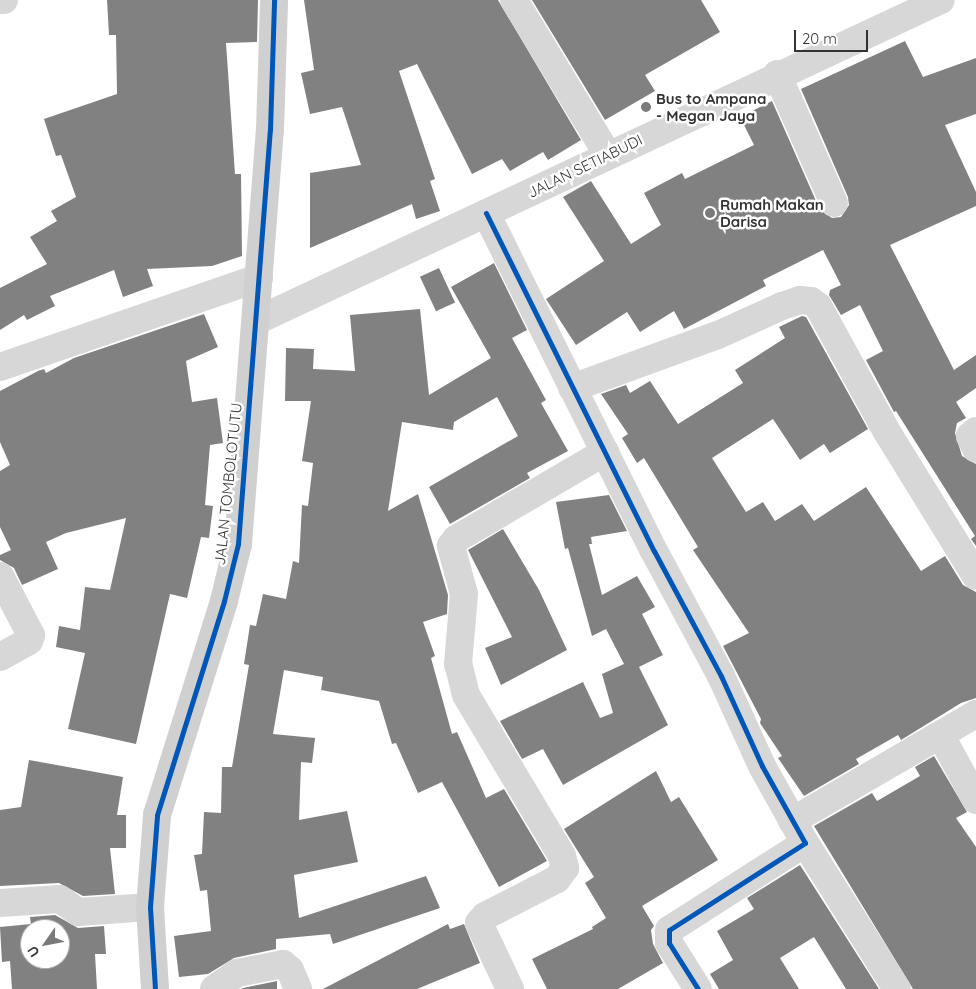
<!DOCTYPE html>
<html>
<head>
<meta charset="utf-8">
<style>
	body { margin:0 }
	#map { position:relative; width:976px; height:989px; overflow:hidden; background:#fff; font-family:Quicksand,sans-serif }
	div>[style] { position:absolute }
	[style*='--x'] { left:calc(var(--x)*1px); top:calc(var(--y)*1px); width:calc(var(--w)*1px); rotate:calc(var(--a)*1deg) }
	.building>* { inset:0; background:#818181; transform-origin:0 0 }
	.street>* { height:28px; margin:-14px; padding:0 14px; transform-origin:14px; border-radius:14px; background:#d7d7d7 }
	.secondary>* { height:28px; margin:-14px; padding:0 14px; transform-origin:14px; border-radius:14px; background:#d0d0d0 }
	.cycleway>* { height:5px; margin:-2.5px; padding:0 2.5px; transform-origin:2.5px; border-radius:2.5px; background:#0057b8 }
	.dots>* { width:14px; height:14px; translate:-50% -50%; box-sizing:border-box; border:2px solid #fff; border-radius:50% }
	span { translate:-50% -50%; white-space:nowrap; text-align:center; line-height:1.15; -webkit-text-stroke:5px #fff; paint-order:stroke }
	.poi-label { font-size:15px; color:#333; font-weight:700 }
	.left { translate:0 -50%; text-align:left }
	.street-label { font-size:15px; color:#333 }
	.north { position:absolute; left:20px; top:919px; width:50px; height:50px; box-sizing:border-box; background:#fff; border:1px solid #adadad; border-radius:50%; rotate:237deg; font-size:14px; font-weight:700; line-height:20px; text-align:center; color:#333 }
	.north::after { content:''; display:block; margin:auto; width:18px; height:22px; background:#7a7a7a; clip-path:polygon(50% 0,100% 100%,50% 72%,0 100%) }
	.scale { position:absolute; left:794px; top:30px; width:74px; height:22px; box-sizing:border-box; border:2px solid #333; border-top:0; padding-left:6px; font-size:15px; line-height:18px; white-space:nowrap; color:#333; -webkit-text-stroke:4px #fff; paint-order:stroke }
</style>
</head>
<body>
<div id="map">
	<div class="building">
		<i style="clip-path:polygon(107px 0,258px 0,257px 42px,226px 43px,235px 174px,241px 174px,242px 256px,212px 266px,147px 269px,153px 286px,123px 297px,114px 270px,50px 296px,55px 306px,27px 320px,24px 315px,0 330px,0 288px,47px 264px,30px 237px,57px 221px,51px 211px,76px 197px,61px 155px,56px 156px,44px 119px,117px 94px,116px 35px,109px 35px)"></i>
		<i style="clip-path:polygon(304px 0,498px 0,581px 140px,548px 160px,543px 152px,510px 171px,502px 159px,472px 174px,417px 64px,399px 71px,435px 179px,430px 181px,440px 211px,416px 219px,412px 204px,310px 248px,310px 173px,361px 165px,342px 107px,310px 114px,301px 73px,314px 70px)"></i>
		<i style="clip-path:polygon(532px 0,701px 0,720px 32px,645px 75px,655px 91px,605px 120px)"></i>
		<i style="clip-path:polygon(905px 41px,923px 77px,976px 58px,976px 114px,945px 125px,976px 192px,976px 206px,890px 245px,954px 370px,976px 355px,976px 388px,956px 402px,966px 418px,957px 423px,955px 433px,962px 456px,976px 464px,976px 546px,971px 539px,975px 536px,896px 411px,894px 412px,866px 360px,883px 351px,860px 305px,841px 315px,829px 295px,830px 290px,841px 285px,823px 250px,763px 280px,766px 286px,684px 329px,674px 311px,640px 332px,627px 312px,576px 345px,546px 299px,604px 261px,563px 197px,591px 181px,631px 244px,661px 225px,644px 193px,682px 173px,685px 179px,754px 145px,740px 117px,772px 101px,820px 210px,832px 218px,841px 217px,849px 205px,848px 197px,801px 89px)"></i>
		<i style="clip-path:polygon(494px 263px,527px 330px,512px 338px,546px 400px,541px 403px,568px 451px,527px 473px,530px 478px,450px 524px,429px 487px,518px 436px,497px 397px,454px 422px,453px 430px,402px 422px,388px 511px,418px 494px,448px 595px,447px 614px,423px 622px,435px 656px,431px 658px,452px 734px,457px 732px,486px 798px,504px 789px,547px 861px,499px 887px,442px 782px,418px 793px,396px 743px,392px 744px,379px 701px,321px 690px,323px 677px,284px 670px,273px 734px,315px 738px,312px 763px,301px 762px,299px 820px,347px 811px,358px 862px,294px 875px,299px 918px,426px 876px,440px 908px,333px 944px,330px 934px,276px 939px,276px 949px,234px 958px,208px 974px,179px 977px,174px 936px,211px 931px,207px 890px,200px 891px,194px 855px,202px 854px,204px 812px,221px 813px,222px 767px,232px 767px,249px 665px,244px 664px,250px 625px,256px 626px,263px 594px,286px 599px,293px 561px,299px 563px,302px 505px,308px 506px,313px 463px,302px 461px,311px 401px,285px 401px,286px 348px,314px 349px,313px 369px,355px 371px,350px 315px,420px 309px,429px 395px,491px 358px,451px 287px)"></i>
		<i style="left:439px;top:268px;width:38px;height:21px;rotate:65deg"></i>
		<i style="clip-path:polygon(204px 314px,218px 347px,186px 361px,192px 402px,217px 398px,223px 443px,210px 445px,205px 505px,213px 506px,209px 538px,201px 537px,187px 598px,170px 594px,136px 744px,68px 729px,85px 653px,56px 647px,59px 626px,80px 630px,85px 587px,110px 590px,126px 518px,66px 533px,46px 542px,58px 569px,22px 585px,14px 568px,0 560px,0 555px,11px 550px,0 527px,0 471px,10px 465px,0 442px,0 391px,38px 371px,44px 369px,46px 373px,74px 358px)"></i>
		<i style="clip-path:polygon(802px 316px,806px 317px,868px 429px,830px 453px,824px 444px,800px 460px,773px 419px,712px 458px,746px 512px,763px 502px,775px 521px,802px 504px,814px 521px,866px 487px,921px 571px,945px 556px,963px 585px,976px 592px,976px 698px,961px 703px,901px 740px,898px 735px,856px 759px,859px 764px,804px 796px,778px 758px,782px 756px,760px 723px,761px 719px,723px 646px,749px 633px,693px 550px,698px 547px,644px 458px,637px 463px,622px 438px,628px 434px,601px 394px,626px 385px,630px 393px,650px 381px,678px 424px,743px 383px,735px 370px,785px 338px,779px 327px)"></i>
		<i style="clip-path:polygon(609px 495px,627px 531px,591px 537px,592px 544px,589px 544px,602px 595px,637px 576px,655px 607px,642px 614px,663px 655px,639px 667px,668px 725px,563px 785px,543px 749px,522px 759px,500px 721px,583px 682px,600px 718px,613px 713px,602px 674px,624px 664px,606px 629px,592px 636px,568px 548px,565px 549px,556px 502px)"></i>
		<i style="clip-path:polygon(503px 529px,539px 590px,567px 650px,501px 685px,485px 648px,512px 637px,468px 550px)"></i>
		<i style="clip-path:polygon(934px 756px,967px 812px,956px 818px,976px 847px,976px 989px,913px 989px,814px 826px,872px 793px,877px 801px,920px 776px,915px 767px)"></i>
		<i style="clip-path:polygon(29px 760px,123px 777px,117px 815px,126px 815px,126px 848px,110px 848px,115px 894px,83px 896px,59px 883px,0 886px,0 810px,21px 807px)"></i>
		<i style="clip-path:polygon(656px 771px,671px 802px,679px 797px,718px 860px,642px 906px,654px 926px,651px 930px,653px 944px,663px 963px,618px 989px,547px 989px,532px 959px,593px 929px,592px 927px,606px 918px,585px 883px,594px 877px,564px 829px)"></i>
		<i style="clip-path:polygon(800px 865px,879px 989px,846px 989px,814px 937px,780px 958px,799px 989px,719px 989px,710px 974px,733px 960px,717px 931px,754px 909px,747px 898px)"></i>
		<i style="clip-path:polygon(evenodd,55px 915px,78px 928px,104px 926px,106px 954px,95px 954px,97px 989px,12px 989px,10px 961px,2px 962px,0 927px,31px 924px,30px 917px,55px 915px,30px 929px,60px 929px,60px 959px,30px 959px,30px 929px)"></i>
		<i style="clip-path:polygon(448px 924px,450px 929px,464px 924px,480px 963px,417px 989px,323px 989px)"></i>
		<i style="clip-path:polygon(277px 981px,277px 989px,241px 989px,243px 988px)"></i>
	</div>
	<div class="street">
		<i style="--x:0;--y:0;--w:4;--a:0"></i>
		<i style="--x:514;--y:0;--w:181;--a:58.8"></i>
		<i style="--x:777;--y:74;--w:141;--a:66.2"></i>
		<i style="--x:486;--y:213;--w:377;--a:63.6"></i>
		<i style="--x:654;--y:551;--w:142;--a:61.8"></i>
		<i style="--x:721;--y:676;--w:99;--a:65.5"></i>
		<i style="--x:762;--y:766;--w:88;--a:60.8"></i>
		<i style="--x:805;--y:843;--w:161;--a:147.4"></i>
		<i style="--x:669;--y:930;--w:13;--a:90"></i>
		<i style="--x:669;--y:943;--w:54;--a:57.8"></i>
		<i style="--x:256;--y:321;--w:756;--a:-25.11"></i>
		<i style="--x:0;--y:367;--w:274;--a:-19"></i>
		<i style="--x:572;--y:388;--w:155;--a:-20"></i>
		<i style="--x:718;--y:335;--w:70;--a:-24.4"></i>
		<i style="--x:782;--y:306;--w:19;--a:-18"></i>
		<i style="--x:800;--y:300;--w:11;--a:5"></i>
		<i style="--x:811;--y:301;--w:9;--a:36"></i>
		<i style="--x:818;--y:306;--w:144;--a:61.3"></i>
		<i style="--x:887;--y:432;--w:169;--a:58.3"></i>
		<i style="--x:976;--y:431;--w:8;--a:140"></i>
		<i style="--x:970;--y:436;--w:14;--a:65"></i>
		<i style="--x:0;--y:576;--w:67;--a:62.3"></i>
		<i style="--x:31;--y:635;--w:6;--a:108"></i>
		<i style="--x:29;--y:641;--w:33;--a:151"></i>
		<i style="--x:941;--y:736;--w:73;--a:61.3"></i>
		<i style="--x:792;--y:821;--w:213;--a:-30.2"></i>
		<i style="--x:805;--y:843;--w:173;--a:57.8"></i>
		<i style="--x:0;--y:903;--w:60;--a:-3.8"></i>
		<i style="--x:60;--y:899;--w:22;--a:36"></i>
		<i style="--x:78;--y:912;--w:72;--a:-4"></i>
		<i style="--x:214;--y:989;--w:28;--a:-35"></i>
		<i style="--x:237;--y:973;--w:47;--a:-11.1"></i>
		<i style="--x:283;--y:964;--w:9;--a:41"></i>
		<i style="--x:290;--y:970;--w:21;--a:67"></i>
		<i style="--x:510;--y:989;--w:73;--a:-115.2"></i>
		<i style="--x:479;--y:923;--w:9;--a:-49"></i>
		<i style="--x:485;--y:916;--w:81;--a:-27.2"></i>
		<i style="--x:557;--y:879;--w:14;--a:-54"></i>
		<i style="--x:565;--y:868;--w:12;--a:-104"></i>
		<i style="--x:562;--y:856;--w:187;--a:-120.8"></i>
		<i style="--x:466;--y:695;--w:32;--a:-104"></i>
		<i style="--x:458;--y:664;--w:70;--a:-85.1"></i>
		<i style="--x:464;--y:594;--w:50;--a:-105.2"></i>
		<i style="--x:451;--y:546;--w:9;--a:-54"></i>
		<i style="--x:456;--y:539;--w:173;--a:-30.3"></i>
	</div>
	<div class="secondary">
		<i style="--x:155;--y:989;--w:82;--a:-93.5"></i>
		<i style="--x:150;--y:907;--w:92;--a:-85.6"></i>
		<i style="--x:157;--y:815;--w:224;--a:-72.6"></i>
		<i style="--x:224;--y:601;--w:59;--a:-76.2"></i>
		<i style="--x:238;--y:544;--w:415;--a:-85.6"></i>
		<i style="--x:270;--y:130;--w:130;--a:-88.2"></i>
	</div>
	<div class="cycleway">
		<i style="--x:486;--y:213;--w:377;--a:63.6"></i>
		<i style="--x:654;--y:551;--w:142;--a:61.8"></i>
		<i style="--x:721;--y:676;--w:99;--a:65.5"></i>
		<i style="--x:762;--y:766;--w:88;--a:60.8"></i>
		<i style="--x:805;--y:843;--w:161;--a:147.4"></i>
		<i style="--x:669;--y:930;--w:13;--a:90"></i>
		<i style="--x:669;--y:943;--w:54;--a:57.8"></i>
		<i style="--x:155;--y:989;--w:82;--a:-93.5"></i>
		<i style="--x:150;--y:907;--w:92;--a:-85.6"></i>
		<i style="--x:157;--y:815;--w:224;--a:-72.6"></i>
		<i style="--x:224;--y:601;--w:59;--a:-76.2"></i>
		<i style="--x:238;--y:544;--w:415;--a:-85.6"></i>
		<i style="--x:270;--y:130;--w:130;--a:-88.2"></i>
	</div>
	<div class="dots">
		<i style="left:646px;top:107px;background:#7a7a7a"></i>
		<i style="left:710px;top:213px;background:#7a7a7a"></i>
	</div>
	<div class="poi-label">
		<span class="left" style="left:656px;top:107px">Bus to Ampana<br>- Megan Jaya</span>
		<span class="left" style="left:720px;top:213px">Rumah Makan<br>Darisa</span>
	</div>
	<div class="street-label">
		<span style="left:585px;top:166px;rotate:-26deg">JALAN SETIABUDI</span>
		<span style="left:228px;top:484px;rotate:-84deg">JALAN TOMBOLOTUTU</span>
	</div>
	<div class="north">U</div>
	<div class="scale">20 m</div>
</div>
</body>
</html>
